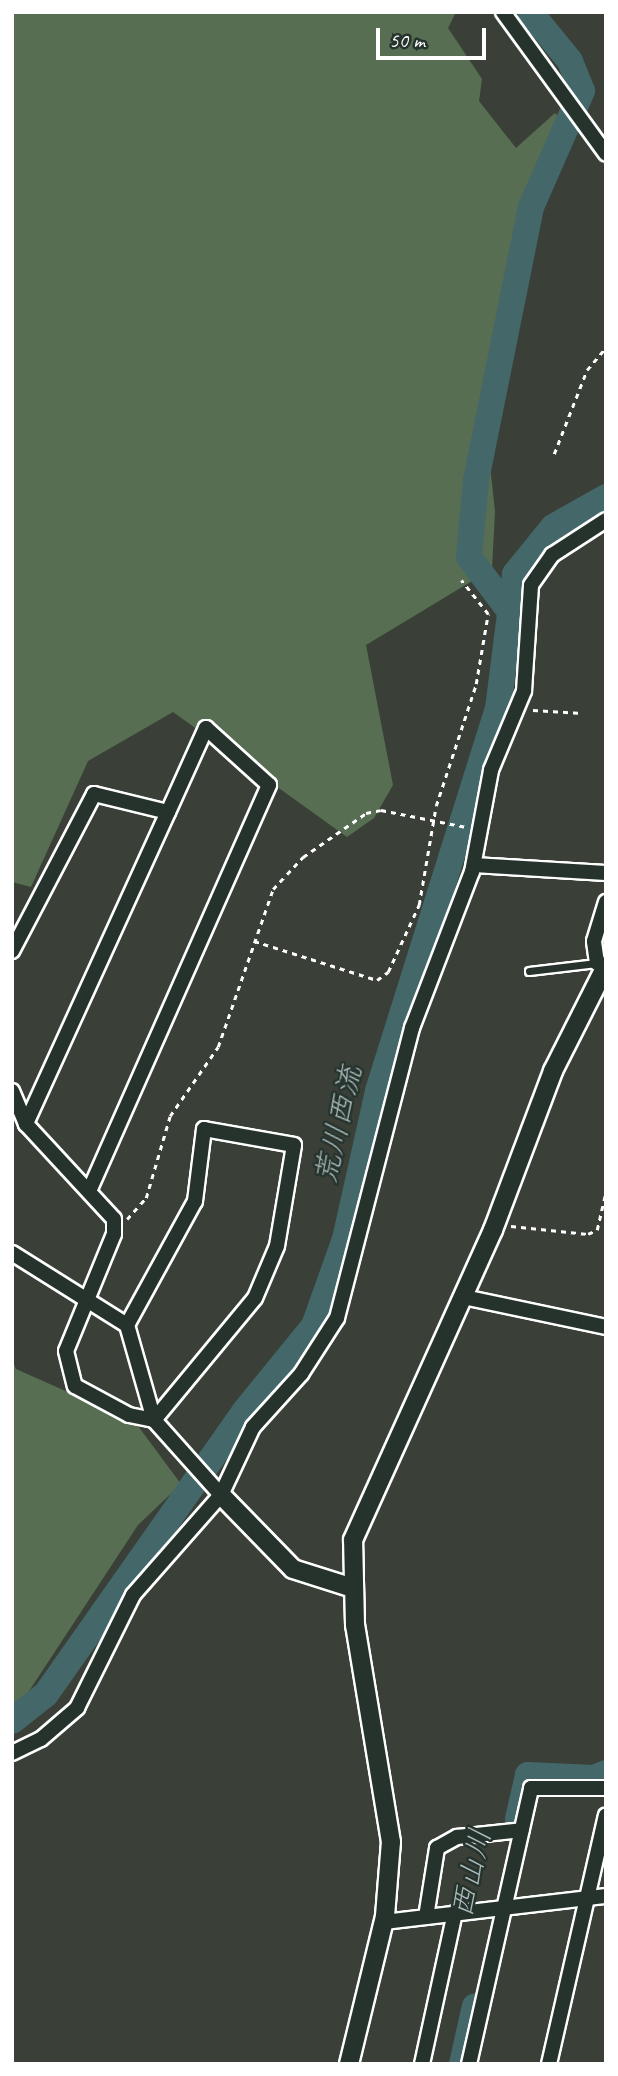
<!DOCTYPE html>
<html>
<head>
<meta charset="utf-8">
<style>
	body { margin:0 }
	#map { position:relative; width:618px; height:2076px; overflow:hidden; background:#3a4038; font-family:Caveat,"Klee One",sans-serif }
	div>[style] { position:absolute }
	[style*='--x'] { left:calc(var(--x)*1px); top:calc(var(--y)*1px); width:calc(var(--w)*1px); rotate:calc(var(--a)*1deg) }
	.green>* { inset:0; background:#576e52 }
	.river>* { height:26px; margin:-13px; padding:0 13px; transform-origin:13px; border-radius:13px; background:#446869 }
	.path>* { height:2.5px; margin-top:-1.25px; transform-origin:0; background:repeating-linear-gradient(90deg,#fff 0 5px,transparent 0 10px) }
	.roads { filter:drop-shadow(2px 0 #fff) drop-shadow(-2px 0 #fff) drop-shadow(0 2px #fff) drop-shadow(0 -2px #fff) }
	.service>* { height:7px; margin:-3.5px; padding:0 3.5px; transform-origin:3.5px; border-radius:3.5px; background:#26332d }
	.minor>* { height:14px; margin:-7px; padding:0 7px; transform-origin:7px; border-radius:7px; background:#26332d }
	.tertiary>* { height:18px; margin:-9px; padding:0 9px; transform-origin:9px; border-radius:9px; background:#26332d }
	span { translate:-50% -50%; white-space:nowrap; text-align:center; line-height:1.15; -webkit-text-stroke:5px #26332d; paint-order:stroke }
	.water-label { font-size:30px; color:#abbbbc; font-style:italic }
	.frame { position:absolute; inset:0; border:14px solid #fff; pointer-events:none }
	.scale { position:absolute; left:376px; top:28px; width:110px; height:32px; box-sizing:border-box; border:4px solid #fff; border-top:0; padding-left:9px; font-size:21px; line-height:24px; white-space:nowrap; color:#fff; -webkit-text-stroke:5px #26332d; paint-order:stroke }
</style>
</head>
<body>
<div id="map">
	<div class="green">
		<i style="clip-path:polygon(12px 12px,456px 12px,448px 28px,482px 79px,479px 101px,516px 148px,555px 113px,570px 128px,523px 260px,485px 420px,495px 511px,492px 569px,366px 645px,393px 785px,374px 818px,347px 837px,173px 712px,88px 761px,31px 887px,12px 882px)"></i>
		<i style="clip-path:polygon(12px 1360px,16px 1369px,135px 1422px,181px 1484px,138px 1525px,12px 1717px)"></i>
	</div>
	<div class="river">
		<i style="--x:511;--y:613;--w:70;--a:-126.9"></i>
		<i style="--x:469;--y:557;--w:77;--a:-84.8"></i>
		<i style="--x:476;--y:480;--w:278;--a:-78.6"></i>
		<i style="--x:531;--y:207;--w:127;--a:-66.3"></i>
		<i style="--x:582;--y:91;--w:32;--a:-112"></i>
		<i style="--x:570;--y:61;--w:63;--a:-129.2"></i>
		<i style="--x:12;--y:1721;--w:43;--a:-38.5"></i>
		<i style="--x:46;--y:1694;--w:345;--a:-54.9"></i>
		<i style="--x:244;--y:1412;--w:111;--a:-50.9"></i>
		<i style="--x:314;--y:1326;--w:92;--a:-70.4"></i>
		<i style="--x:345;--y:1239;--w:152;--a:-77.4"></i>
		<i style="--x:378;--y:1091;--w:400;--a:-72.6"></i>
		<i style="--x:498;--y:709;--w:136;--a:-82.8"></i>
		<i style="--x:515;--y:574;--w:60;--a:-51"></i>
		<i style="--x:553;--y:527;--w:61;--a:-29.5"></i>
		<i style="--x:518;--y:1819;--w:45;--a:-77.2"></i>
		<i style="--x:528;--y:1775;--w:66;--a:2.6"></i>
		<i style="--x:594;--y:1778;--w:13;--a:-23"></i>
		<i style="--x:462;--y:2064;--w:59;--a:-77.4"></i>
	</div>
	<div class="path">
		<i style="--x:554;--y:454;--w:90;--a:-68.6"></i>
		<i style="--x:587;--y:370;--w:30;--a:-50"></i>
		<i style="--x:533;--y:710;--w:49;--a:3.5"></i>
		<i style="--x:254;--y:941;--w:129;--a:17.6"></i>
		<i style="--x:377;--y:980;--w:14;--a:-36"></i>
		<i style="--x:388;--y:972;--w:74;--a:-65.2"></i>
		<i style="--x:419;--y:905;--w:100;--a:-80.3"></i>
		<i style="--x:436;--y:806;--w:128;--a:-71.8"></i>
		<i style="--x:476;--y:684;--w:71;--a:-80.3"></i>
		<i style="--x:488;--y:614;--w:43;--a:-128.5"></i>
		<i style="--x:127;--y:1219;--w:28;--a:-48"></i>
		<i style="--x:146;--y:1198;--w:85;--a:-73.7"></i>
		<i style="--x:170;--y:1116;--w:84;--a:-55.2"></i>
		<i style="--x:218;--y:1047;--w:167;--a:-70.8"></i>
		<i style="--x:273;--y:889;--w:44;--a:-46.8"></i>
		<i style="--x:303;--y:857;--w:77;--a:-34.9"></i>
		<i style="--x:366;--y:813;--w:15;--a:-11"></i>
		<i style="--x:381;--y:810;--w:87;--a:11.3"></i>
		<i style="--x:511;--y:1226;--w:77;--a:5.9"></i>
		<i style="--x:588;--y:1234;--w:10;--a:-24"></i>
		<i style="--x:597;--y:1230;--w:39;--a:-77"></i>
	</div>
	<div class="roads">
		<div class="service">
			<i style="--x:529;--y:971;--w:68;--a:-6.7"></i>
		</div>
		<div class="minor">
			<i style="--x:503;--y:12;--w:175;--a:54"></i>
			<i style="--x:474;--y:865;--w:132;--a:3.5"></i>
			<i style="--x:12;--y:951;--w:177;--a:-62.4"></i>
			<i style="--x:94;--y:794;--w:76;--a:13.7"></i>
			<i style="--x:168;--y:812;--w:343;--a:114.5"></i>
			<i style="--x:605;--y:967;--w:9;--a:-153"></i>
			<i style="--x:597;--y:963;--w:22;--a:-98"></i>
			<i style="--x:594;--y:941;--w:41;--a:-72.9"></i>
			<i style="--x:12;--y:1091;--w:36;--a:67"></i>
			<i style="--x:26;--y:1124;--w:129;--a:47.2"></i>
			<i style="--x:114;--y:1219;--w:15;--a:90"></i>
			<i style="--x:114;--y:1234;--w:126;--a:112.3"></i>
			<i style="--x:66;--y:1351;--w:36;--a:76"></i>
			<i style="--x:75;--y:1386;--w:61;--a:28.2"></i>
			<i style="--x:129;--y:1415;--w:25;--a:11"></i>
			<i style="--x:154;--y:1420;--w:158;--a:-50.4"></i>
			<i style="--x:255;--y:1298;--w:56;--a:-67.1"></i>
			<i style="--x:277;--y:1246;--w:102;--a:-80.4"></i>
			<i style="--x:294;--y:1145;--w:91;--a:-169.9"></i>
			<i style="--x:204;--y:1129;--w:73;--a:97.1"></i>
			<i style="--x:195;--y:1201;--w:141;--a:118.7"></i>
			<i style="--x:90;--y:1189;--w:442;--a:-66.1"></i>
			<i style="--x:269;--y:785;--w:85;--a:-137.9"></i>
			<i style="--x:206;--y:728;--w:92;--a:114.3"></i>
			<i style="--x:12;--y:1253;--w:136;--a:32.1"></i>
			<i style="--x:127;--y:1325;--w:99;--a:74.1"></i>
			<i style="--x:154;--y:1420;--w:101;--a:48.2"></i>
			<i style="--x:464;--y:1297;--w:145;--a:11.9"></i>
			<i style="--x:12;--y:1753;--w:32;--a:-26"></i>
			<i style="--x:41;--y:1739;--w:48;--a:-40.7"></i>
			<i style="--x:77;--y:1708;--w:126;--a:-63.6"></i>
			<i style="--x:133;--y:1595;--w:133;--a:-48.7"></i>
			<i style="--x:221;--y:1495;--w:75;--a:-64.8"></i>
			<i style="--x:253;--y:1427;--w:72;--a:-47.8"></i>
			<i style="--x:301;--y:1374;--w:67;--a:-57.3"></i>
			<i style="--x:337;--y:1318;--w:300;--a:-75.5"></i>
			<i style="--x:412;--y:1028;--w:167;--a:-69"></i>
			<i style="--x:472;--y:872;--w:104;--a:-79.4"></i>
			<i style="--x:491;--y:770;--w:86;--a:-67.3"></i>
			<i style="--x:524;--y:691;--w:106;--a:-86.2"></i>
			<i style="--x:531;--y:585;--w:37;--a:-55"></i>
			<i style="--x:552;--y:555;--w:64;--a:-32.9"></i>
			<i style="--x:426;--y:1917;--w:70;--a:-80.9"></i>
			<i style="--x:437;--y:1848;--w:23;--a:-29"></i>
			<i style="--x:457;--y:1837;--w:65;--a:-6.1"></i>
			<i style="--x:384;--y:1922;--w:224;--a:-6.7"></i>
			<i style="--x:422;--y:2064;--w:155;--a:-77.7"></i>
			<i style="--x:469;--y:2064;--w:283;--a:-77.3"></i>
			<i style="--x:531;--y:1788;--w:75;--a:0"></i>
			<i style="--x:549;--y:2064;--w:255;--a:-77.1"></i>
		</div>
		<div class="tertiary">
			<i style="--x:221;--y:1495;--w:103;--a:45.8"></i>
			<i style="--x:293;--y:1569;--w:60;--a:17.5"></i>
			<i style="--x:349;--y:2064;--w:152;--a:-76.3"></i>
			<i style="--x:385;--y:1916;--w:74;--a:-85.4"></i>
			<i style="--x:391;--y:1842;--w:220;--a:-99.4"></i>
			<i style="--x:355;--y:1625;--w:85;--a:-91.3"></i>
			<i style="--x:353;--y:1540;--w:340;--a:-65.7"></i>
			<i style="--x:493;--y:1230;--w:170;--a:-69.3"></i>
			<i style="--x:553;--y:1071;--w:118;--a:-63.2"></i>
		</div>
	</div>
	<div class="water-label">
		<span style="left:338px;top:1125px;rotate:-77deg">荒川西流</span>
		<span style="left:471px;top:1873px;rotate:-77deg">西山川</span>
	</div>
	<div class="frame"></div>
	<div class="scale">50 m</div>
</div>
</body>
</html>
